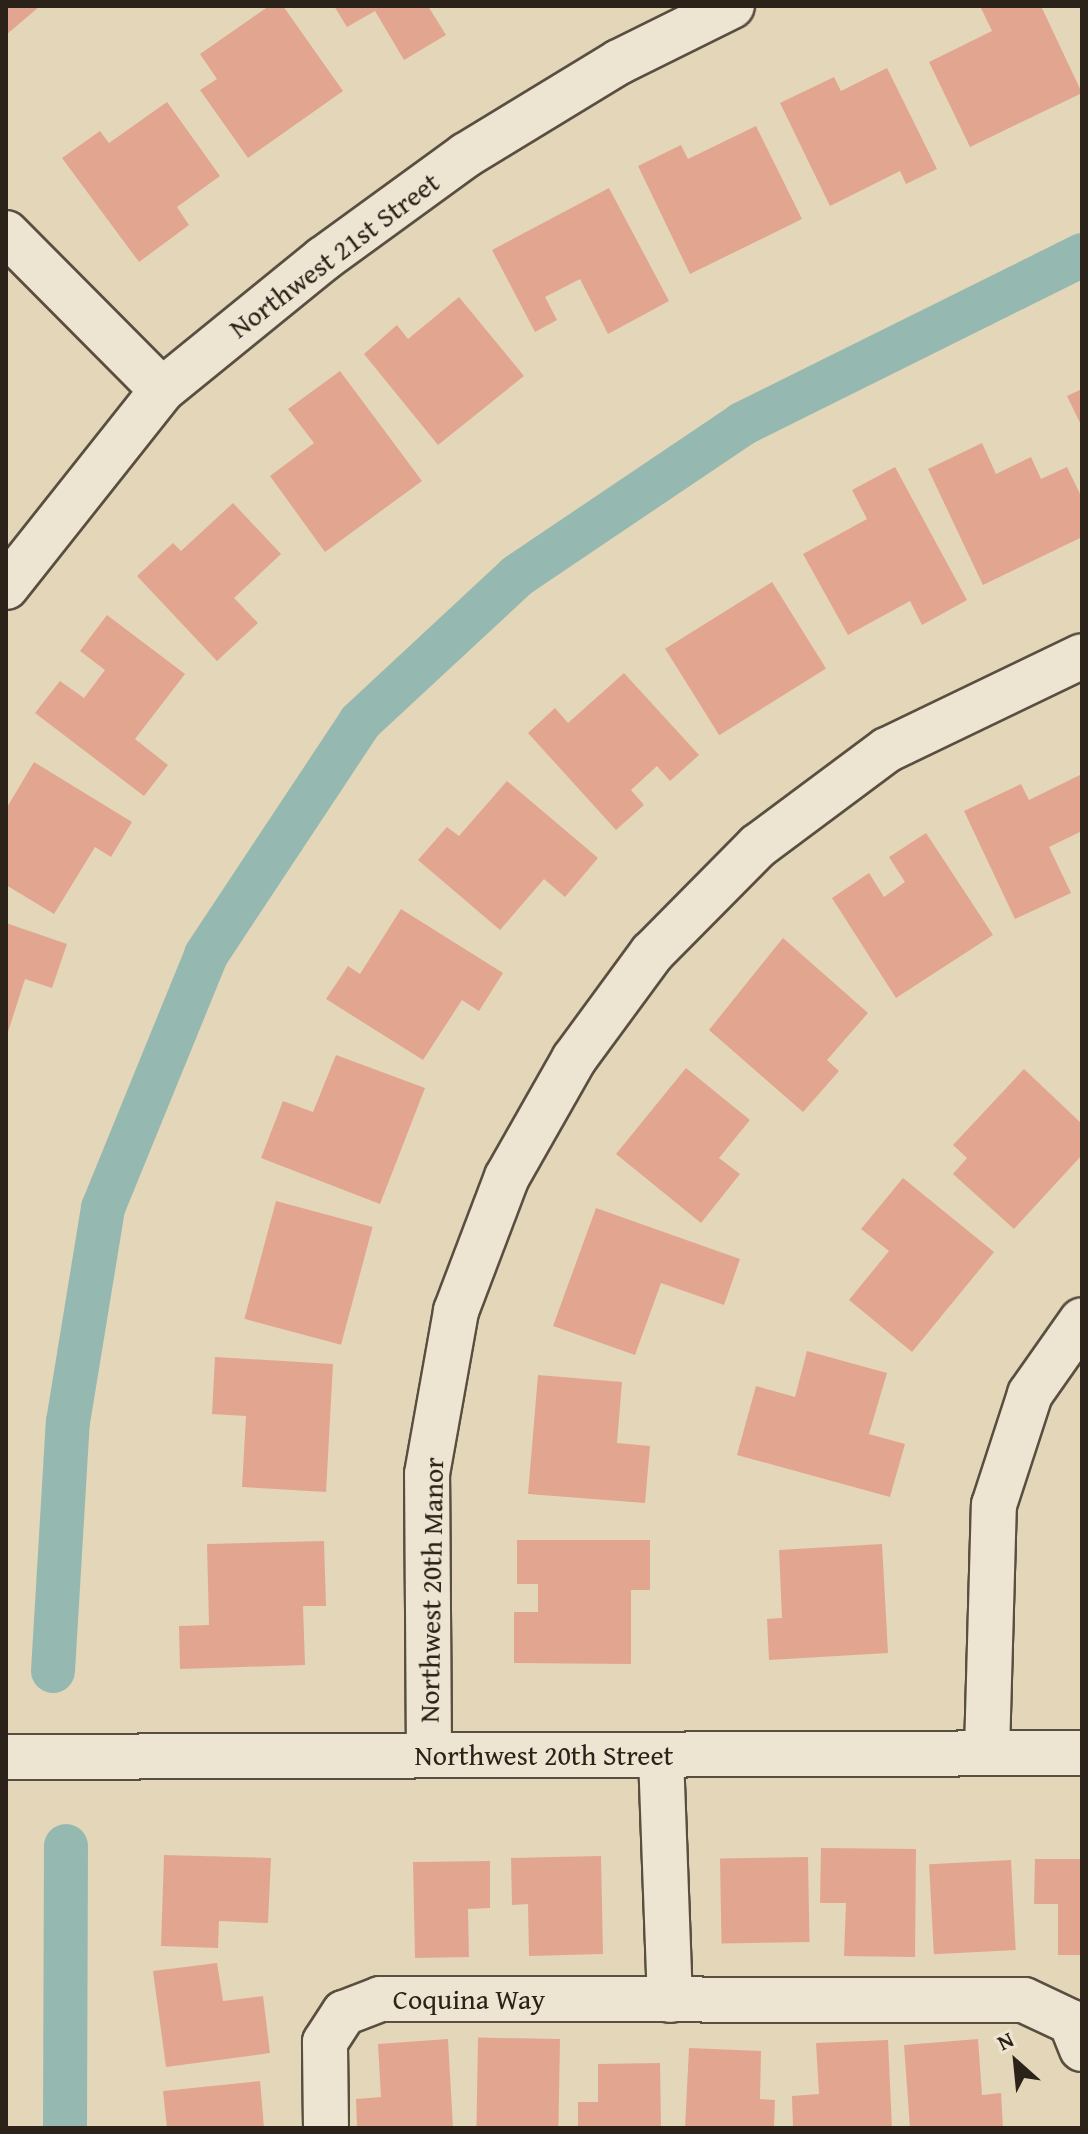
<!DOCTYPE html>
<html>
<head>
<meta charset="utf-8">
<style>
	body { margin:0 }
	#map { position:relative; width:1088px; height:2134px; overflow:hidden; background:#e4d6b8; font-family:"Gentium Book Plus",serif }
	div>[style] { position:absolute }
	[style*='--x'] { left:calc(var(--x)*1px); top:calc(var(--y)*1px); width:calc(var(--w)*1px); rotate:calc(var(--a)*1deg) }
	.canal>* { height:44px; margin:-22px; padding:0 22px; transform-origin:22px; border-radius:22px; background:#95b9b0 }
	.building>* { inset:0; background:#e2a690; transform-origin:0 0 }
	.roads { filter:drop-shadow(2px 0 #594f41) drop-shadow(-2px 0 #594f41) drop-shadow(0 2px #594f41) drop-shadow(0 -2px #594f41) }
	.minor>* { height:44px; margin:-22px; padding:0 22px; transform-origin:22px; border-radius:22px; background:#ede4d1 }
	span { translate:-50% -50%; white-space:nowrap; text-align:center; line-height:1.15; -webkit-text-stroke:7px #ede4d1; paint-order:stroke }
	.street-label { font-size:28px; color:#2b2219 }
	.frame { position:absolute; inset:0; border:8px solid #2b2219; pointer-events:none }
	.north { position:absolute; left:976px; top:2022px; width:80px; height:80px; -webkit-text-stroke:6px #ede4d1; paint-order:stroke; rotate:333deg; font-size:22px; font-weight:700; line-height:32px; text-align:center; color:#2b2219 }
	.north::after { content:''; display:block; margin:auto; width:28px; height:36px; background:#2b2219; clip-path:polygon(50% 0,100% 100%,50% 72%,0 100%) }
</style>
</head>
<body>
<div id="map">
	<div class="canal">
		<i style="--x:53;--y:1671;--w:249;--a:-86.6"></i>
		<i style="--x:68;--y:1422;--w:217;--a:-80.7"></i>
		<i style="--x:103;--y:1208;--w:273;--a:-67.8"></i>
		<i style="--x:206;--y:955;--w:279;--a:-56.5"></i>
		<i style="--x:360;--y:722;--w:214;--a:-42.9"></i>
		<i style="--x:517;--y:576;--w:272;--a:-34"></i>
		<i style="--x:742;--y:424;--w:380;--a:-26.4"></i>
		<i style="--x:65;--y:2128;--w:282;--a:-89.8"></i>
	</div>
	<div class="building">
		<i style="clip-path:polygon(6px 6px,40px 6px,6px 35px)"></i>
		<i style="clip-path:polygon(269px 6px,283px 6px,343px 91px,248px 158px,200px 90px,217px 79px,200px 54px)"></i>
		<i style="clip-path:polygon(334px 6px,428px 6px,446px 35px,404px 60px,375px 11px,347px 27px)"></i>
		<i style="clip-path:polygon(980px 6px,1041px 6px,1082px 93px,970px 147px,929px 62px,992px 31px)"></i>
		<i style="clip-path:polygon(887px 68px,937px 169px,906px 184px,900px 171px,830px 206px,780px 103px,834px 77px,841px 91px)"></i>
		<i style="clip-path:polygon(167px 102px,220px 176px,177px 207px,189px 225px,139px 262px,62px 158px,100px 131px,109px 143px)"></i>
		<i style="clip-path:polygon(756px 126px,802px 219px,690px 274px,638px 166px,681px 145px,688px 159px)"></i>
		<i style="clip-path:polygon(609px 188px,669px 301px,608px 334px,580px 279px,545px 297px,557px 320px,535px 332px,492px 250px)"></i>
		<i style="clip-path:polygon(459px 297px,524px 376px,438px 445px,364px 354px,397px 325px,408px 339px)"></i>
		<i style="clip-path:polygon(340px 371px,422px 481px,325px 552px,270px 476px,314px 443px,288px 409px)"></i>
		<i style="clip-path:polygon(1082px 389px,1082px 427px,1067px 396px)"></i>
		<i style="clip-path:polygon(982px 443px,996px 474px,1031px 457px,1041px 479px,1067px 467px,1082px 498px,1082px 537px,983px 585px,928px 469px)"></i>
		<i style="clip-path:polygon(895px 467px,967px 600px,922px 625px,910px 601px,848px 635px,803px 554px,867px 519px,852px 490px)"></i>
		<i style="clip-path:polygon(233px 503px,281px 554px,234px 598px,258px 623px,217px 661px,137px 576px,173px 543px,181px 551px)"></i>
		<i style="left:772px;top:582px;width:102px;height:126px;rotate:58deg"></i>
		<i style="clip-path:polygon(107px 615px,185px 674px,135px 739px,168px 765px,144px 796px,35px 713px,60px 681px,84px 698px,105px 670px,80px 651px)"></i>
		<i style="clip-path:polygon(624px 673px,699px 755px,670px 781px,657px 766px,631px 790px,644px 805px,616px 830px,528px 733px,555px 708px,568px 723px)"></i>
		<i style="clip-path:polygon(34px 762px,132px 822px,111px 857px,95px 847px,54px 914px,6px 885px,6px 809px)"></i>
		<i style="clip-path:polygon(1082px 774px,1082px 831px,1049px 847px,1071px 893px,1015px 919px,964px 811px,1021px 784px,1029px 800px)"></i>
		<i style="clip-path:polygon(507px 781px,598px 858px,565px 897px,544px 879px,500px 930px,418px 860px,447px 827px,459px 836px)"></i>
		<i style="clip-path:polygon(926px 833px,993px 935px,896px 998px,832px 898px,869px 873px,884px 897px,905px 882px,889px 857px)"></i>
		<i style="clip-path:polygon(401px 909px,503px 973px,479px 1011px,462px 1000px,423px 1060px,326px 999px,348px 966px,360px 974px)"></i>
		<i style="clip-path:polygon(6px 923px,67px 944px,52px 988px,25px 979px,7px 1035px)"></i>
		<i style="clip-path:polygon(783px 938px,868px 1013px,827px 1060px,839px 1071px,803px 1112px,709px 1030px)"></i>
		<i style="clip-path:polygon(336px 1055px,425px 1088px,380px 1204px,261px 1158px,283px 1101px,313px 1112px)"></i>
		<i style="clip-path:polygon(686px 1068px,750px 1120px,719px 1158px,740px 1174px,701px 1223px,616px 1154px)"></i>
		<i style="clip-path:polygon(1024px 1069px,1082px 1124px,1082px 1155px,1014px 1229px,953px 1174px,967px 1158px,953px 1145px)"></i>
		<i style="clip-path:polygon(903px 1178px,994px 1252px,912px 1352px,849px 1300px,889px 1251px,861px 1229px)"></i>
		<i style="left:276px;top:1201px;width:100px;height:122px;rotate:15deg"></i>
		<i style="clip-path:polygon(596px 1208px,740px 1259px,724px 1305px,661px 1283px,635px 1355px,553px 1326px)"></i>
		<i style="clip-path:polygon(807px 1351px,887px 1373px,869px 1434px,905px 1444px,890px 1497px,737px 1455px,756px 1386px,795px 1397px)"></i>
		<i style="clip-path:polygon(215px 1357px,333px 1364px,326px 1492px,242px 1487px,246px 1416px,212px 1414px)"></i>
		<i style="clip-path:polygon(538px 1375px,622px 1382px,617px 1443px,650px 1446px,645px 1503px,528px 1494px)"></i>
		<i style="clip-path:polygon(517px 1540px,650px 1540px,650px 1590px,631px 1590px,631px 1664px,514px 1663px,514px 1612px,538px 1612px,538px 1584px,517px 1584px)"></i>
		<i style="clip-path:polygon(324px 1541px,326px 1606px,303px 1606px,305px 1665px,180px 1669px,179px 1626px,209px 1625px,207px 1544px)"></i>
		<i style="clip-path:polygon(882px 1544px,888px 1653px,769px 1660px,767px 1619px,782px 1618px,779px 1550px)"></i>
		<i style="clip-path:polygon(821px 1848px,916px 1849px,915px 1957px,844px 1956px,846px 1903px,820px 1903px)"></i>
		<i style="clip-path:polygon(164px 1855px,271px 1858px,268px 1923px,219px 1921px,218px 1948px,161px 1946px)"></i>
		<i style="clip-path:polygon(601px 1856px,603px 1954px,529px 1956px,528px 1904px,512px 1905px,511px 1858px)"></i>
		<i style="left:808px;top:1857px;width:85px;height:88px;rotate:89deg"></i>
		<i style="clip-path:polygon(1035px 1859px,1082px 1859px,1082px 1955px,1058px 1955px,1058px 1904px,1034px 1904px)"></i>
		<i style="left:1011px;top:1860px;width:90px;height:82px;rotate:87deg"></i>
		<i style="clip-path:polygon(490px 1861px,490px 1908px,468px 1909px,469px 1957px,415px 1958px,413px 1862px)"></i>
		<i style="clip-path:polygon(217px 1963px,223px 2001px,263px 1996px,270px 2053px,166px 2067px,153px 1971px)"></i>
		<i style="clip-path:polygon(448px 2039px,453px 2128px,357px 2128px,356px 2099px,381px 2097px,378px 2044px)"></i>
		<i style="left:560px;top:2039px;width:89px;height:82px;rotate:91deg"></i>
		<i style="clip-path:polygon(978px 2039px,982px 2095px,1001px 2093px,1003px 2128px,910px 2128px,904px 2045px)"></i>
		<i style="clip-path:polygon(888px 2040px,892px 2128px,793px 2128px,792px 2096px,819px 2094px,816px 2043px)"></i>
		<i style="clip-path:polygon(689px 2048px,761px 2051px,760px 2099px,775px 2100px,774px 2128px,685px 2128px)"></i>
		<i style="clip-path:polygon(660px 2063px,661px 2128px,578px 2128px,578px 2102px,598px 2102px,598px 2064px)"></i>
		<i style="clip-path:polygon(260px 2081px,264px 2128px,167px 2128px,163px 2091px)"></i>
	</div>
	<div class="roads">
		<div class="minor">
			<i style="--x:6;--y:233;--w:221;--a:45.2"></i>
			<i style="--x:6;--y:587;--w:251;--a:-51.6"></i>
			<i style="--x:162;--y:390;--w:208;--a:-39.1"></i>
			<i style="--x:323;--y:259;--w:177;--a:-36"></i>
			<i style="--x:466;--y:155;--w:179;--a:-31.3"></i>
			<i style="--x:619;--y:62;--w:126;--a:-26.4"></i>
			<i style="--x:987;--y:1751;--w:246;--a:-88.4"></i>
			<i style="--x:994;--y:1505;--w:117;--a:-72"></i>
			<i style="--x:1030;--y:1394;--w:90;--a:-54.9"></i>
			<i style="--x:429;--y:1754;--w:280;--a:-90.4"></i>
			<i style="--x:427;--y:1474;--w:166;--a:-79.9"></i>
			<i style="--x:456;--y:1311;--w:143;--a:-69.2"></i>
			<i style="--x:507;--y:1177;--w:136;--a:-60.4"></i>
			<i style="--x:574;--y:1059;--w:132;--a:-53.7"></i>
			<i style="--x:652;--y:953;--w:151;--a:-45.3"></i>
			<i style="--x:758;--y:846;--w:161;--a:-36.7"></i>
			<i style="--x:887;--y:750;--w:216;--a:-25.7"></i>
			<i style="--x:661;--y:1756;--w:244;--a:87.9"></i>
			<i style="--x:6;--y:1757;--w:1076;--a:-0.21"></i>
			<i style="--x:326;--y:2128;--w:86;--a:-90.7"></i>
			<i style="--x:325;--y:2042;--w:35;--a:-57"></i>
			<i style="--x:344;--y:2013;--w:39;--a:-21"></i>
			<i style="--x:380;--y:1999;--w:644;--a:0.09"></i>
			<i style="--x:1024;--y:2000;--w:52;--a:25.1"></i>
			<i style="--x:1071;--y:2022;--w:29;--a:68"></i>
		</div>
	</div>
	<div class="street-label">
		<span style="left:334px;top:255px;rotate:-37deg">Northwest 21st Street</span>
		<span style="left:431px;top:1590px;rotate:-89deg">Northwest 20th Manor</span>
		<span style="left:544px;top:1755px">Northwest 20th Street</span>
		<span style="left:469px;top:1999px">Coquina Way</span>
	</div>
	<div class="frame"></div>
	<div class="north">N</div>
</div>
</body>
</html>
